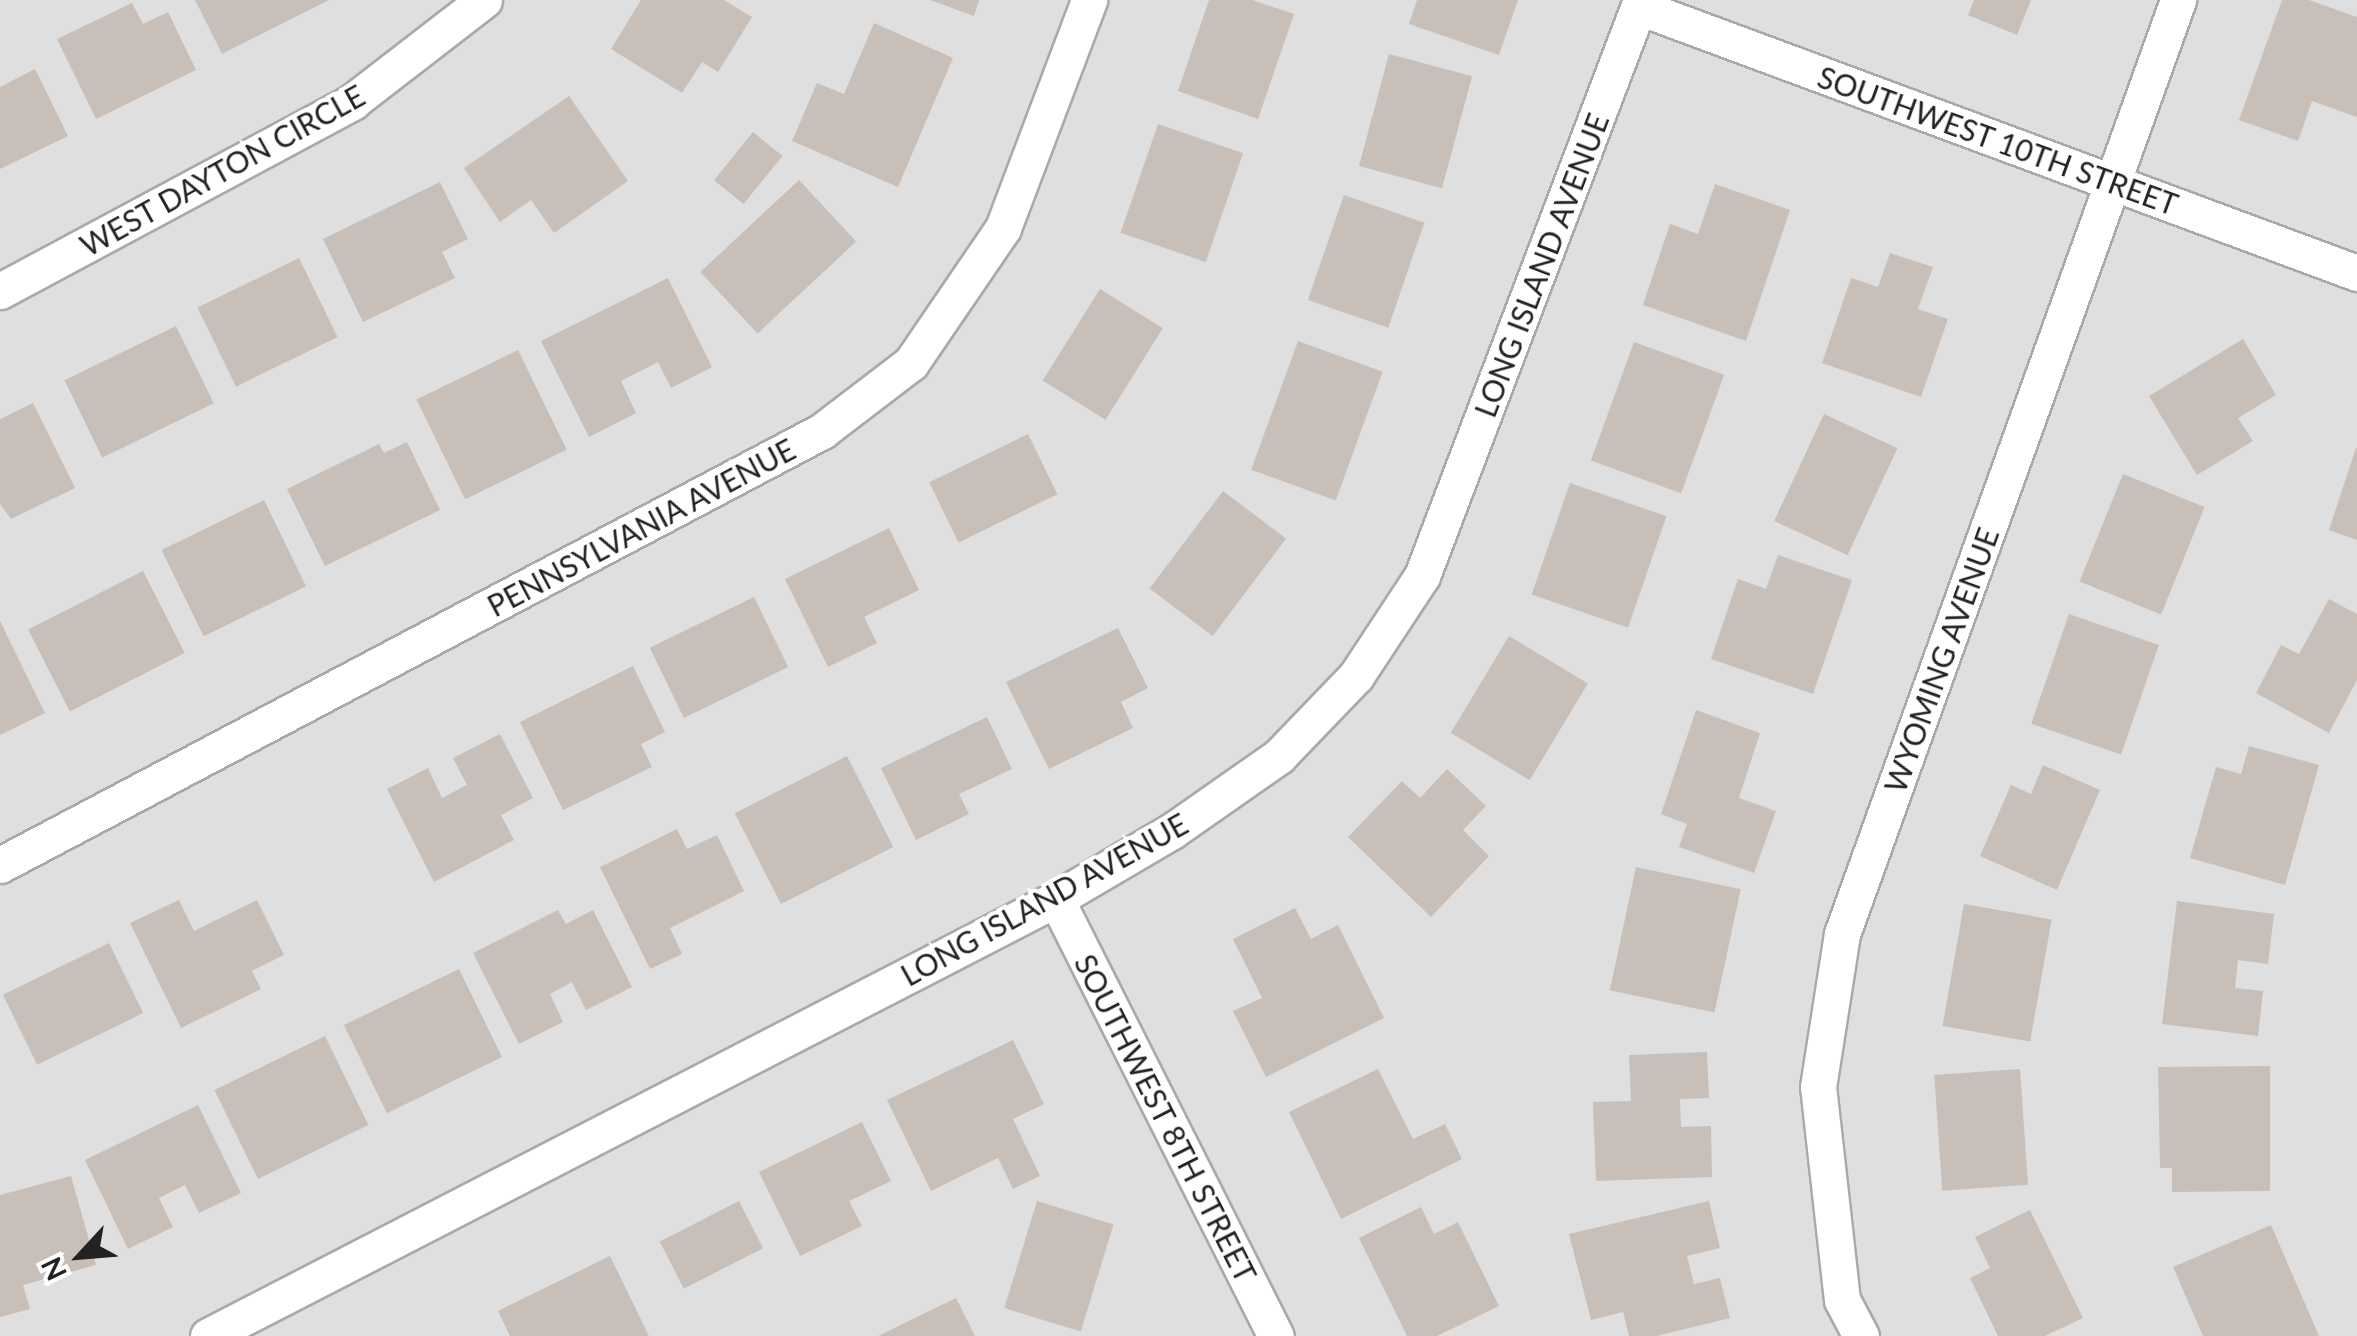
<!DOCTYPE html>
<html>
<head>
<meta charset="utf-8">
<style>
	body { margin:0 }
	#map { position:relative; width:2357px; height:1336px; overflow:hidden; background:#f2efe9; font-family:Lato,sans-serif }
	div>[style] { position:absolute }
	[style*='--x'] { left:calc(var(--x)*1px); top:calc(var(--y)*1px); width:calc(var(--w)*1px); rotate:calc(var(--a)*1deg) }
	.residential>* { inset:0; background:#e0dfdf; transform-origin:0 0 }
	.building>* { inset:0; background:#c7bfb8; transform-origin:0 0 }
	.roads { filter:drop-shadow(2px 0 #a9a9a9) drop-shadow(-2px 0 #a9a9a9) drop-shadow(0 2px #a9a9a9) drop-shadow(0 -2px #a9a9a9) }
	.street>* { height:35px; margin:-17.5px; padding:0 17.5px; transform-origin:17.5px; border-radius:17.5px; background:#fff }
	span { translate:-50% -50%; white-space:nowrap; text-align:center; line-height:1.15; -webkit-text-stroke:8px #fff; paint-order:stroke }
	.street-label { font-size:30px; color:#222 }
	.north { position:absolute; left:30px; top:1206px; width:100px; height:100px; -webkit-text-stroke:8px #fff; paint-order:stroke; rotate:244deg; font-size:28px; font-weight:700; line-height:40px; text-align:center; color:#222 }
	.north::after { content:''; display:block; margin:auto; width:35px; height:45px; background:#222; clip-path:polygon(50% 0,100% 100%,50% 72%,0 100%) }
</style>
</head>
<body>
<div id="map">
	<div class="residential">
		<i style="left:0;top:0;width:2357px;height:1336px"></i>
	</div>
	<div class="building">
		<i style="clip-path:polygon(195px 0,329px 0,222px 54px)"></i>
		<i style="clip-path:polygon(641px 0,724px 0,752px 17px,718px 72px,702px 62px,682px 93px,611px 49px)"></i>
		<i style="clip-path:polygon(930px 0,979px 0,974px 16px)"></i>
		<i style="clip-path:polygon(1209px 0,1252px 0,1294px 14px,1258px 119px,1178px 91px)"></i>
		<i style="clip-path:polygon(1417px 0,1518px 0,1499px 55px,1409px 24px)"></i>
		<i style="clip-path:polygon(1974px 0,2031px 0,2017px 35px,1968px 15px)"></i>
		<i style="clip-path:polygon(2282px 0,2309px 0,2357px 17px,2357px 117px,2312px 101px,2298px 141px,2239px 120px)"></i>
		<i style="clip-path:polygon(132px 3px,143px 24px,168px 12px,196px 70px,96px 119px,57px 39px)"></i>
		<i style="clip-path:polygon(874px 23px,953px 58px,898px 187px,792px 141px,817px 83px,844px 94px)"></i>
		<i style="left:1389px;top:54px;width:86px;height:116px;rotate:15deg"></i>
		<i style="clip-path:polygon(35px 69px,68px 136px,0 169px,0 87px)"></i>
		<i style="clip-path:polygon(569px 96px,628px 181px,554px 233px,531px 200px,500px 222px,464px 168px)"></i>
		<i style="left:1158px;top:124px;width:90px;height:115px;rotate:19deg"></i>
		<i style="left:753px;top:132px;width:38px;height:62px;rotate:39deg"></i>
		<i style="left:799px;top:180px;width:84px;height:135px;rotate:47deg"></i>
		<i style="clip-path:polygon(440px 182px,468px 239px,442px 252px,455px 278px,363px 322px,323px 239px)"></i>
		<i style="clip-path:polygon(1715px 184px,1790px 210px,1746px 341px,1643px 305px,1670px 224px,1698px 234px)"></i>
		<i style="left:1344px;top:195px;width:85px;height:111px;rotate:19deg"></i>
		<i style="clip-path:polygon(1890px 253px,1933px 267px,1918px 309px,1948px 319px,1921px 397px,1822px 363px,1851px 278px,1878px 287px)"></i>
		<i style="left:299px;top:258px;width:88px;height:113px;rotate:64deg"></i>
		<i style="clip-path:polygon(668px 278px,712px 367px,671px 388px,658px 362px,621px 381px,636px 413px,589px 437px,541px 341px)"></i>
		<i style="left:1100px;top:289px;width:74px;height:108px;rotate:32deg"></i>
		<i style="left:176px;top:326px;width:86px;height:124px;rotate:64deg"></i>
		<i style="clip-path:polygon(2243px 339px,2276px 395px,2238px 418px,2253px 441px,2197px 475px,2149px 396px)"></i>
		<i style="left:1298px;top:341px;width:90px;height:137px;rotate:20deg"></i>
		<i style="left:1634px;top:342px;width:96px;height:126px;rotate:20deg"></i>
		<i style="left:518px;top:350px;width:111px;height:113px;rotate:64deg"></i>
		<i style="clip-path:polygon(33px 403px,75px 488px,11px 519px,0 504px,0 419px)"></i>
		<i style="left:1824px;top:414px;width:81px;height:118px;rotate:25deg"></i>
		<i style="left:1028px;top:434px;width:67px;height:110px;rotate:64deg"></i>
		<i style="clip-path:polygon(407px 442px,440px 510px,325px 566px,287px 489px,379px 444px,384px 453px)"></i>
		<i style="clip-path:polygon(2356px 448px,2357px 448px,2357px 540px,2329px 530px)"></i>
		<i style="left:2123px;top:474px;width:88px;height:116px;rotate:22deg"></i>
		<i style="left:1570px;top:483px;width:102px;height:118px;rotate:19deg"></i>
		<i style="left:1223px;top:491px;width:79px;height:122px;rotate:37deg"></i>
		<i style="left:264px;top:500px;width:96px;height:114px;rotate:64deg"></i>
		<i style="clip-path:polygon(889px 528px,919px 590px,864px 617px,877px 643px,828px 667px,785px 579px)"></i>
		<i style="clip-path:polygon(1778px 555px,1852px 580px,1813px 694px,1711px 659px,1738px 579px,1766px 589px)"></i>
		<i style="left:143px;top:571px;width:92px;height:129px;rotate:63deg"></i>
		<i style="left:754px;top:597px;width:78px;height:116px;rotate:64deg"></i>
		<i style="clip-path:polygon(2329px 599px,2357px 614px,2357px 680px,2329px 733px,2256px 693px,2281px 645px,2299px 654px)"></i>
		<i style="left:2069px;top:614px;width:95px;height:116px;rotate:19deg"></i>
		<i style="clip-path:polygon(0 621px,45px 713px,0 735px)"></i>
		<i style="clip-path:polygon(1118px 628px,1148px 688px,1121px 702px,1133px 728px,1049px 769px,1006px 682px)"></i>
		<i style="left:1509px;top:636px;width:92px;height:113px;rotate:31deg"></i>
		<i style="clip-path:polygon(633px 666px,665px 732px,641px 744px,652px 767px,563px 810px,520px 722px)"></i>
		<i style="clip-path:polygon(1696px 710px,1760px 733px,1739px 798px,1776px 811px,1754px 873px,1679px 847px,1687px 824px,1661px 814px)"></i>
		<i style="clip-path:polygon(987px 717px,1012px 769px,959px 794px,969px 814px,916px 840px,881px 768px)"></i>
		<i style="clip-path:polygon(500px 734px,533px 798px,501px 815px,514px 840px,434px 882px,387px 789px,428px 768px,442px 798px,467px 785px,453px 758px)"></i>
		<i style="clip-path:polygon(2249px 746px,2319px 765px,2285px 885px,2190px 858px,2216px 767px,2241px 774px)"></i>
		<i style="left:847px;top:756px;width:102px;height:126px;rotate:63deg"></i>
		<i style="clip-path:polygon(2043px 765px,2100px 790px,2057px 890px,1980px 856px,2011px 785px,2031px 794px)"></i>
		<i style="clip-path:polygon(1447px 769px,1486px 806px,1463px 830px,1489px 856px,1431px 917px,1348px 837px,1402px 781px,1420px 798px)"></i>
		<i style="clip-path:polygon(677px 829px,687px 849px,717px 835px,744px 891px,670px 928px,682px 954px,650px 969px,600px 867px)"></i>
		<i style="left:1636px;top:867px;width:107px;height:126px;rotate:12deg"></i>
		<i style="clip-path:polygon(179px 900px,194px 931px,257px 900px,284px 955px,252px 971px,261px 989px,181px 1028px,130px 923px)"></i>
		<i style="clip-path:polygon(2177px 901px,2274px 914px,2268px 964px,2238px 960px,2235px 988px,2263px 991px,2258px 1036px,2162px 1024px)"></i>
		<i style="left:1964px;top:904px;width:89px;height:124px;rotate:10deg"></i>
		<i style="clip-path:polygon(1295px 908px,1311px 939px,1338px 925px,1384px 1018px,1266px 1077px,1233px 1011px,1262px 998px,1233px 939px)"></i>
		<i style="clip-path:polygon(558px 910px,566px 924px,593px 910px,632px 987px,586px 1010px,572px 982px,550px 994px,563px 1022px,519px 1044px,473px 953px)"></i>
		<i style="left:109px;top:943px;width:78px;height:118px;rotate:64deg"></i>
		<i style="left:459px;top:969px;width:98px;height:128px;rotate:64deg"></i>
		<i style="left:325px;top:1036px;width:99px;height:123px;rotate:64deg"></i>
		<i style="clip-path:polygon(1013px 1040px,1044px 1104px,1013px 1119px,1040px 1176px,1013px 1189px,998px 1158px,931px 1191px,887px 1100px)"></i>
		<i style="clip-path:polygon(1707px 1052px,1709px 1098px,1680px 1099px,1681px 1127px,1711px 1126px,1712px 1177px,1596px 1181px,1593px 1102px,1631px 1101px,1629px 1055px)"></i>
		<i style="clip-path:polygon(2270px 1066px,2270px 1191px,2172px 1192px,2172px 1168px,2160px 1168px,2158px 1067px)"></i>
		<i style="clip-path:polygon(1378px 1069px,1413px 1139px,1445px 1124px,1462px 1159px,1341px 1219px,1289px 1112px)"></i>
		<i style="left:2020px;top:1069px;width:116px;height:86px;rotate:86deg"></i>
		<i style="clip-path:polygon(198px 1105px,241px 1193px,199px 1213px,185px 1185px,159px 1198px,173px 1227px,128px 1249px,85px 1160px)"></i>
		<i style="clip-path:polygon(862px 1122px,891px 1181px,849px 1201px,862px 1226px,800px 1256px,759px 1172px)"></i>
		<i style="clip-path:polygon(71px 1176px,96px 1265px,23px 1285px,30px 1309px,0 1317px,0 1195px)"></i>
		<i style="left:739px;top:1201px;width:53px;height:89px;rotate:63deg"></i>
		<i style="left:1037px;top:1201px;width:80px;height:112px;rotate:17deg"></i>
		<i style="clip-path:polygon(1709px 1201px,1720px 1248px,1687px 1256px,1694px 1284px,1720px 1278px,1730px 1318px,1657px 1336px,1629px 1336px,1623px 1312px,1591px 1320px,1569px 1234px)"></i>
		<i style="clip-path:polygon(1421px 1207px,1434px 1234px,1458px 1222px,1499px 1306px,1437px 1336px,1407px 1336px,1359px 1238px)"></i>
		<i style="clip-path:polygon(2030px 1210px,2083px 1318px,2045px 1336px,1998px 1336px,1970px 1278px,1990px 1268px,1975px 1237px)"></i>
		<i style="clip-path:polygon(2271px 1225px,2319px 1336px,2203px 1336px,2173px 1267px)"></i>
		<i style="clip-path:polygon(610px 1256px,649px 1336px,510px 1336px,498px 1311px)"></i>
		<i style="clip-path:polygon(956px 1298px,975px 1336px,878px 1336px)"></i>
	</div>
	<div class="roads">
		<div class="street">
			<i style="--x:1639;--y:7;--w:766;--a:20.33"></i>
			<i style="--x:0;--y:291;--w:400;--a:-28.2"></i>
			<i style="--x:352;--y:102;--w:167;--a:-37.7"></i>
			<i style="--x:0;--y:865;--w:930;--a:-27.83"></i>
			<i style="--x:822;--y:431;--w:112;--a:-37.4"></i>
			<i style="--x:911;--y:363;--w:163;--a:-55.7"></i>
			<i style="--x:1003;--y:228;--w:244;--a:-69.3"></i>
			<i style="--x:1056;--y:899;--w:489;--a:63.3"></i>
			<i style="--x:208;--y:1336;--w:954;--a:-27.26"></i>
			<i style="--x:1056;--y:899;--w:134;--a:-30.4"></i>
			<i style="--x:1172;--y:831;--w:131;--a:-35"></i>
			<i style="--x:1279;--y:756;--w:111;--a:-46.1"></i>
			<i style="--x:1356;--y:676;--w:120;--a:-56.6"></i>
			<i style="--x:1422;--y:576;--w:616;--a:-69.18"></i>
			<i style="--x:1861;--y:1336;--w:41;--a:-117.8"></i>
			<i style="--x:1842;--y:1300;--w:214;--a:-96.4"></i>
			<i style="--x:1818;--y:1087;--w:155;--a:-81.1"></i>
			<i style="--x:1842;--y:934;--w:993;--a:-70.21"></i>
		</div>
	</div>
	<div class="street-label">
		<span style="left:1998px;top:140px;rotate:20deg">SOUTHWEST 10TH STREET</span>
		<span style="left:222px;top:170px;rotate:-29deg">WEST DAYTON CIRCLE</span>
		<span style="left:1541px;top:265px;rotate:-69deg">LONG ISLAND AVENUE</span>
		<span style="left:641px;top:527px;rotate:-28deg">PENNSYLVANIA AVENUE</span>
		<span style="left:1941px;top:660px;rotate:-70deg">WYOMING AVENUE</span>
		<span style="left:1044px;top:899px;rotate:-29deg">LONG ISLAND AVENUE</span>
		<span style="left:1166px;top:1118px;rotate:63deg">SOUTHWEST 8TH STREET</span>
	</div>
	<div class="north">N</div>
</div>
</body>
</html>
